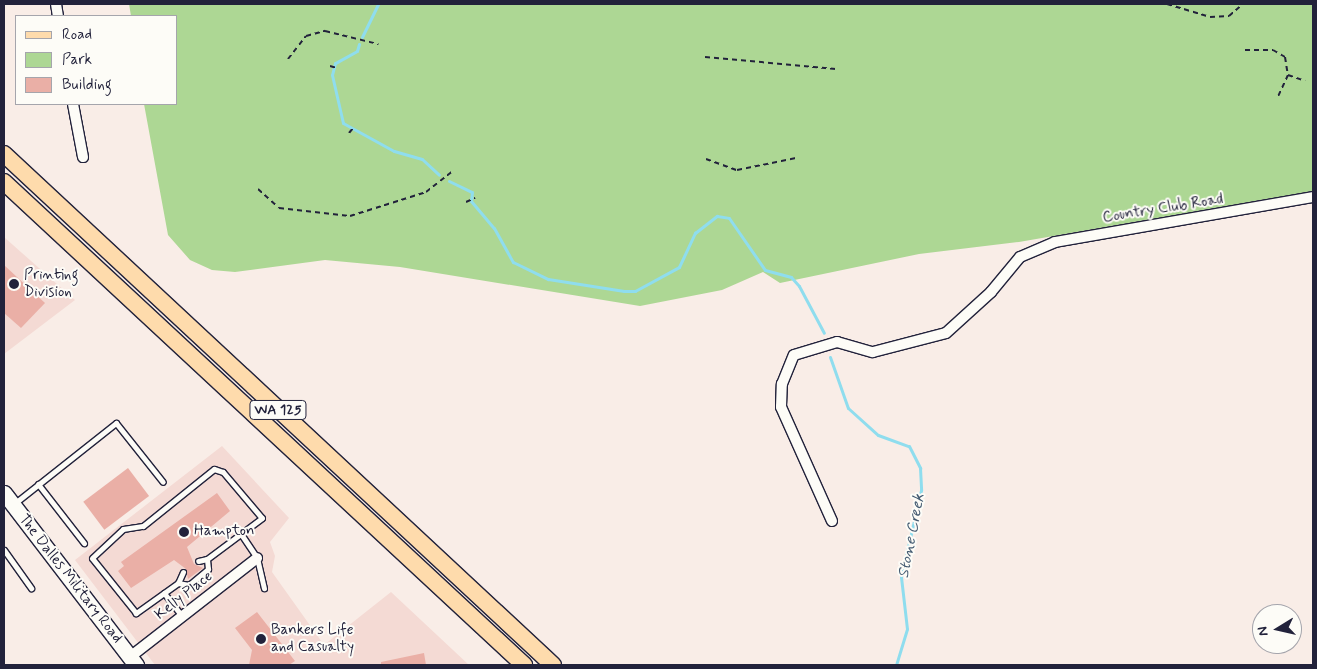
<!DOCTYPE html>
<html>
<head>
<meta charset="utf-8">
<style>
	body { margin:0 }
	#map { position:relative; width:1317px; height:669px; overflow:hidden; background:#f9ede7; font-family:Mynerve,sans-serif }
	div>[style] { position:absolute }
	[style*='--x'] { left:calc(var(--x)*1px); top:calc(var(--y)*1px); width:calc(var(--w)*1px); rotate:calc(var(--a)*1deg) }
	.built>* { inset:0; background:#f4dad4 }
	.green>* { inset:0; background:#add794 }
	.stream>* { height:3px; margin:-1.5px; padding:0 1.5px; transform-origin:1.5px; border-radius:1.5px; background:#8fddee }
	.building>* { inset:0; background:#eaafa6; transform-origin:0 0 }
	.path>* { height:2px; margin-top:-1px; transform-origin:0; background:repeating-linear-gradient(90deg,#22223b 0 5px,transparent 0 9px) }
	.roads { filter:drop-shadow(1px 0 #22223b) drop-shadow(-1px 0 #22223b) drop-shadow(0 1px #22223b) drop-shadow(0 -1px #22223b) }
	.service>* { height:5px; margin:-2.5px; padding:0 2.5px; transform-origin:2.5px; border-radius:2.5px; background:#fdfcf7 }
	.minor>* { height:10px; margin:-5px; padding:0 5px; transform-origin:5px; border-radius:5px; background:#fdfcf7 }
	.secondary>* { height:15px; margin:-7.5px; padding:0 7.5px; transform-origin:7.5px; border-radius:7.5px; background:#fdfcf7 }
	.primary>* { height:16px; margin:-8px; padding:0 8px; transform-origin:8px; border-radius:8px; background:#fedbac }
	.dots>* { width:14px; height:14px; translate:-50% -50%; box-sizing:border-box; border:2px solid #fdfcf7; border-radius:50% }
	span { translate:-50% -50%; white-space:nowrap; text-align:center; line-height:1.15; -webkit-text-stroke:4px #fdfcf7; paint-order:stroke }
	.shield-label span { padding:1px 4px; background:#fdfcf7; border:1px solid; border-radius:4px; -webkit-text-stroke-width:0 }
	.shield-label { font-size:14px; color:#22223b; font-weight:700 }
	.street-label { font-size:15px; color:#22223b }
	.poi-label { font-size:15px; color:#22223b }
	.left { translate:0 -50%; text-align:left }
	.water-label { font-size:16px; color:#435a71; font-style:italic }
	.frame { position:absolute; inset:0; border:5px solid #22223b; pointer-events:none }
	.legend { position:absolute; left:15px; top:15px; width:162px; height:90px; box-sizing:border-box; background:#fdfcf7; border:1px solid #a5a5ac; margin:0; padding:6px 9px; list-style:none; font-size:15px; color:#22223b }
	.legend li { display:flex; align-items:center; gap:10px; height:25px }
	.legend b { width:25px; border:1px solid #a5a5ac }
	.north { position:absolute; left:1252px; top:604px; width:50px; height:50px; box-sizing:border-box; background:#fdfcf7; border:1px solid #a5a5ac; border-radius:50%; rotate:261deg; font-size:14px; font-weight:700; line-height:20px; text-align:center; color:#22223b }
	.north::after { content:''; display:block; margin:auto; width:18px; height:22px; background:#22223b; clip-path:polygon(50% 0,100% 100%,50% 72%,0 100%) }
</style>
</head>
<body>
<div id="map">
	<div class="built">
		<i style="clip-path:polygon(4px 237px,75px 300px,4px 354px)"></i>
		<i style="clip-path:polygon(222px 446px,289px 518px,270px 542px,275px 556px,272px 572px,324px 645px,391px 592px,469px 665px,155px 665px,75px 560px)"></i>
	</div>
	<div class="green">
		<i style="clip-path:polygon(129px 4px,1313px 4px,1313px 191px,1019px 242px,919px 254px,780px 283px,763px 272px,722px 290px,640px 306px,400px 267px,325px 260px,235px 272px,212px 270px,190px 260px,168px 235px,144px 104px,176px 104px,176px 16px,131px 16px)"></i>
	</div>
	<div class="stream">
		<i style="--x:362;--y:37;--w:37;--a:-64"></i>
		<i style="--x:359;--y:44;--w:7;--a:106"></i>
		<i style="--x:357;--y:51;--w:25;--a:151"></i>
		<i style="--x:335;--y:63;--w:12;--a:104"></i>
		<i style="--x:332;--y:75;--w:49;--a:77.1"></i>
		<i style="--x:343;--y:123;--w:58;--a:28.8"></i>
		<i style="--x:394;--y:151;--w:29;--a:16"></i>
		<i style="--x:422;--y:159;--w:23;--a:43"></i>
		<i style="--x:449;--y:181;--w:25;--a:26"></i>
		<i style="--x:472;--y:192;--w:9;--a:96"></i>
		<i style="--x:471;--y:201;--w:35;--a:50"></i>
		<i style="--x:494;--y:228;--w:39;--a:61"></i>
		<i style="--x:513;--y:262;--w:39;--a:26"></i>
		<i style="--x:548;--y:279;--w:77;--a:9"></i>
		<i style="--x:624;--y:291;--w:11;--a:0"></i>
		<i style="--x:635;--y:291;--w:50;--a:-28.6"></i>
		<i style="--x:679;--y:267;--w:38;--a:-65"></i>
		<i style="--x:695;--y:233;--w:28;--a:-38"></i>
		<i style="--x:717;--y:216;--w:12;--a:9"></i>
		<i style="--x:729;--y:218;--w:63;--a:55.3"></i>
		<i style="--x:765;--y:270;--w:27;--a:15"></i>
		<i style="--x:791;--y:277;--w:12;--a:48"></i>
		<i style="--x:799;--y:286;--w:53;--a:62"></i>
		<i style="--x:830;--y:357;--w:54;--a:70.6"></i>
		<i style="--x:848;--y:408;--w:40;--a:42"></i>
		<i style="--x:878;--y:435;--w:33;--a:20"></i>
		<i style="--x:909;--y:446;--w:25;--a:63"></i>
		<i style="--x:920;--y:468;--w:22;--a:87"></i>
		<i style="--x:921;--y:490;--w:89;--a:102.9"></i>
		<i style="--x:901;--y:577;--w:52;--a:83.4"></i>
		<i style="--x:907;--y:629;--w:38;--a:107"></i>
	</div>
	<div class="building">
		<i style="clip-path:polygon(4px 265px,45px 303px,21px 328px,4px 313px)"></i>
		<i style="left:128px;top:468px;width:35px;height:56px;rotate:53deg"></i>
		<i style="clip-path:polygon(217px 493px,230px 511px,187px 547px,194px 564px,203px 568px,188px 579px,186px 569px,174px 560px,131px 588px,118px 571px,124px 566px,121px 562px)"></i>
		<i style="clip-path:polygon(257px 612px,295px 661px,289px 665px,249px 665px,252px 650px,235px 628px)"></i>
		<i style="clip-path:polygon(424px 653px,426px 665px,381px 665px,381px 662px)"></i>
	</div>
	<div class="path">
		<i style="--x:1167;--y:4;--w:45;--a:16.8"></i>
		<i style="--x:1210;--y:17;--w:19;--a:-3"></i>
		<i style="--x:1229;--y:16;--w:18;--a:-41"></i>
		<i style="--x:1245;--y:50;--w:28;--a:0"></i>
		<i style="--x:1273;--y:50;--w:14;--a:30"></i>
		<i style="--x:1285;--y:57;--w:18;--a:81"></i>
		<i style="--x:1288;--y:75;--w:23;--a:115"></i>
		<i style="--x:705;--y:57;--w:134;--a:5.2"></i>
		<i style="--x:288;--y:59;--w:29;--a:-52"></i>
		<i style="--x:306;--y:36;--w:20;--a:-15"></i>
		<i style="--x:325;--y:31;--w:55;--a:13.8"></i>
		<i style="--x:330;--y:66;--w:7;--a:16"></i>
		<i style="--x:1288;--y:75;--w:18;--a:19"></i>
		<i style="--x:349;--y:133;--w:6;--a:-51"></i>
		<i style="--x:706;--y:159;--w:33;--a:20"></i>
		<i style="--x:737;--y:170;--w:60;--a:-11.5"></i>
		<i style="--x:258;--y:189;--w:28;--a:42"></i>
		<i style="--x:279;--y:208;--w:71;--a:6.4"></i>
		<i style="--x:350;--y:216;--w:80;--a:-17.5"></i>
		<i style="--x:426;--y:192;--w:34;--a:-38"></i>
		<i style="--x:466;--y:202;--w:10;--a:-24"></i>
	</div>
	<div class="roads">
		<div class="service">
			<i style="--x:38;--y:484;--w:75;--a:52.1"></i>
			<i style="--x:15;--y:503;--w:129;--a:-38.4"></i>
			<i style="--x:116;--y:423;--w:75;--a:51.5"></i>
			<i style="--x:241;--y:534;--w:29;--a:56"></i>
			<i style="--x:257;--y:558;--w:31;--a:77"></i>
			<i style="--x:4;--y:550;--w:47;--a:54.6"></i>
			<i style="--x:183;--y:572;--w:12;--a:114"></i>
			<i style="--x:178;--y:583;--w:52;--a:144.5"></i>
			<i style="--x:136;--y:613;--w:70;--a:-128.7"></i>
			<i style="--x:92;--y:558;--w:42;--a:-43.1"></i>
			<i style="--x:123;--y:529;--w:20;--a:-9"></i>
			<i style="--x:143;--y:526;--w:91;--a:-38.8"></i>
			<i style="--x:214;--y:469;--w:9;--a:18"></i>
			<i style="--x:223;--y:472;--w:60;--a:49.7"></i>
			<i style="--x:262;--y:518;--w:69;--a:143.3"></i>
			<i style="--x:207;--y:559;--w:9;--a:167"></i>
			<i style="--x:178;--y:583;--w:11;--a:10"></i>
			<i style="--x:189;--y:585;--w:25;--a:-40"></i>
			<i style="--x:208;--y:569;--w:10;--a:-96"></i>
			<i style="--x:164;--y:593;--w:29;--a:52"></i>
		</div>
		<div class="minor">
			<i style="--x:56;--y:4;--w:12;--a:81"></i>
			<i style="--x:73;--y:104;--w:54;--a:79.3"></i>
			<i style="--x:832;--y:521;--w:125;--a:-114.1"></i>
			<i style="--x:781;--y:407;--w:23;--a:-88"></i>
			<i style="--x:782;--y:384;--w:31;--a:-68"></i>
			<i style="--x:794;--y:355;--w:45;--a:-16.8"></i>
			<i style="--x:837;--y:342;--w:37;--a:16"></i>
			<i style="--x:873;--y:352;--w:75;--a:-14.6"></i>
			<i style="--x:946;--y:333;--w:61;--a:-42.3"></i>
			<i style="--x:991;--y:292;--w:45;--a:-50.4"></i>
			<i style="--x:1020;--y:257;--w:38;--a:-23"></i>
			<i style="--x:1055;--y:242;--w:262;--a:-9.9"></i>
			<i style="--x:130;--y:657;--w:161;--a:-37.9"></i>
		</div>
		<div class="secondary">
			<i style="--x:4;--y:493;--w:217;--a:52.5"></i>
		</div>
		<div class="primary">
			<i style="--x:4;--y:154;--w:750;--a:42.95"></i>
			<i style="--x:4;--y:182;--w:710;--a:42.89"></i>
		</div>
	</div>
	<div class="dots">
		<i style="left:14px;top:284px;background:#22223b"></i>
		<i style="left:184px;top:532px;background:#22223b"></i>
		<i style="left:261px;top:639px;background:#22223b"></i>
	</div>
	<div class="shield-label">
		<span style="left:278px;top:410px">WA 125</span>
	</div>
	<div class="street-label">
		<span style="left:1163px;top:209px;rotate:-9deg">Country Club Road</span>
		<span style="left:70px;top:579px;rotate:52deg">The Dalles Military Road</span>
		<span style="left:184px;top:596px;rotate:-38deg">Kelly Place</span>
	</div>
	<div class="poi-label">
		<span class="left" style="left:24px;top:284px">Printing<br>Division</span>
		<span class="left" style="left:194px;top:532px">Hampton</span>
		<span class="left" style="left:271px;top:639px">Bankers Life<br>and Casualty</span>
	</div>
	<div class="water-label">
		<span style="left:912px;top:536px;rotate:-79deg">Stone Creek</span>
	</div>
	<div class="frame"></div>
	<ul class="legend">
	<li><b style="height:6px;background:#fedbac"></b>Road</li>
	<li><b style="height:14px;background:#add794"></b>Park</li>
	<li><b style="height:14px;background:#eaafa6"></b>Building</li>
	</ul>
	<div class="north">N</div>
</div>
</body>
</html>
